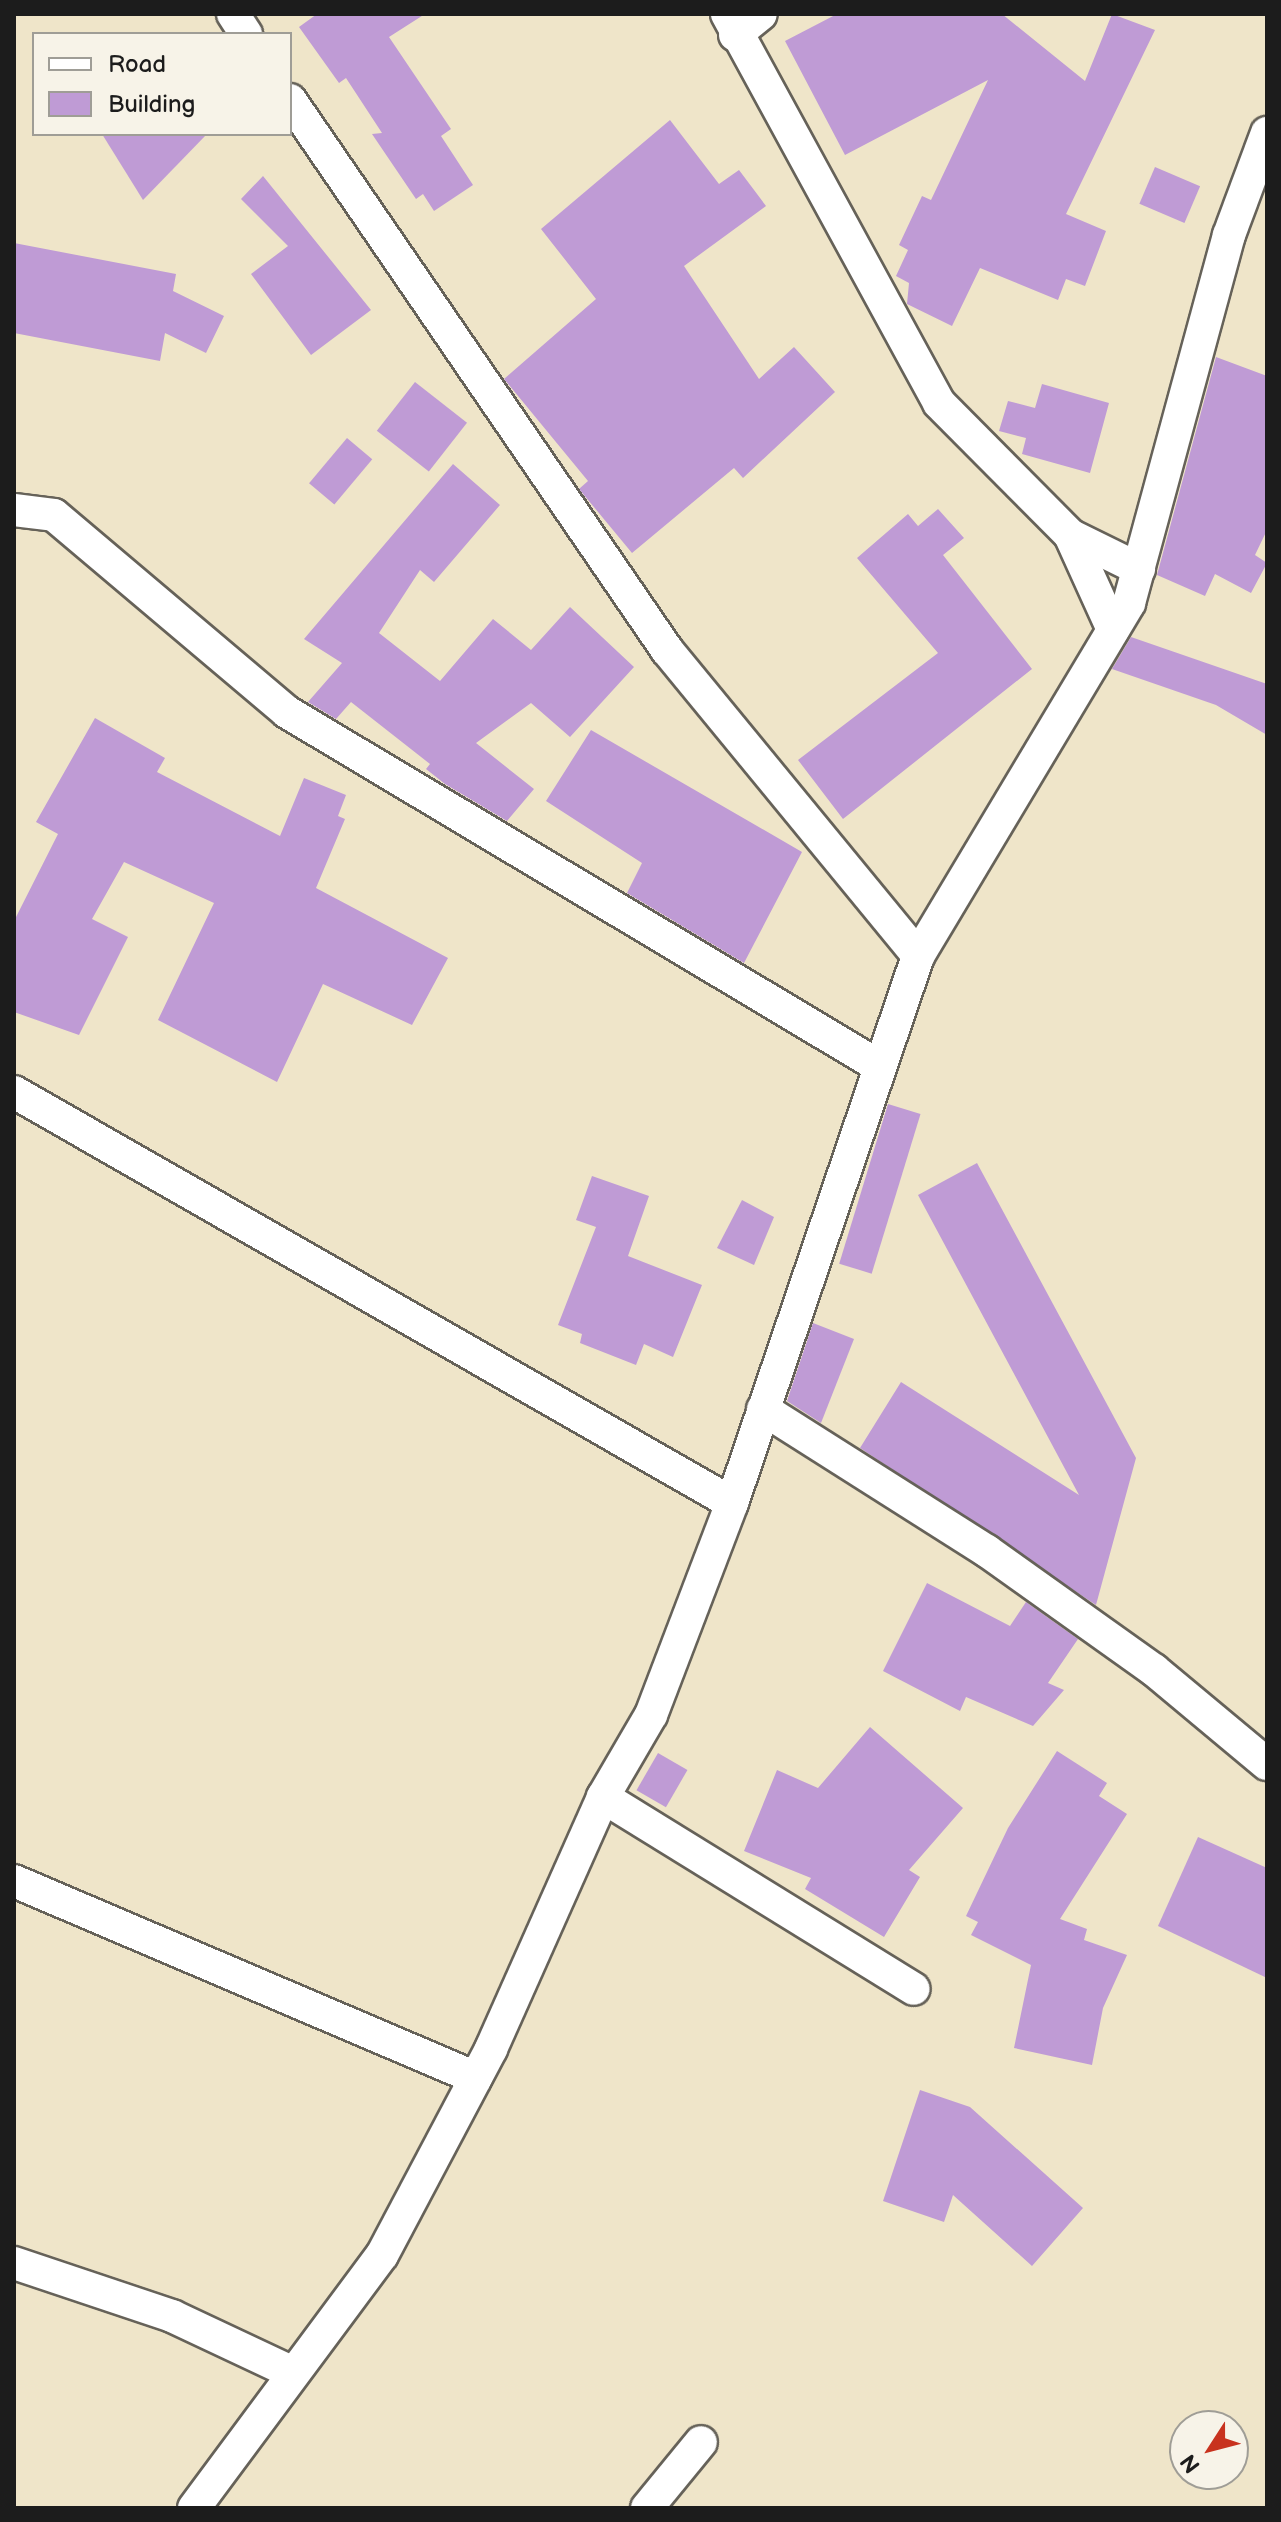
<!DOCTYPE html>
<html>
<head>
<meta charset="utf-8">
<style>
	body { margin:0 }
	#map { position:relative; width:1281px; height:2522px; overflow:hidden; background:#efe5c9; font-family:"Balsamiq Sans",sans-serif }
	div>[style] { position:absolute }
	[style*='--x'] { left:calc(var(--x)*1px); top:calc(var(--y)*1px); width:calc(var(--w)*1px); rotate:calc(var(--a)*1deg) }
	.building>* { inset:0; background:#bf9bd5; transform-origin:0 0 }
	.roads { filter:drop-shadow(2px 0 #666259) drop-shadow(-2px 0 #666259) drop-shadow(0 2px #666259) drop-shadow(0 -2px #666259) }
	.minor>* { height:32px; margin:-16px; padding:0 16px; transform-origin:16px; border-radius:16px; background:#fff }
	span { translate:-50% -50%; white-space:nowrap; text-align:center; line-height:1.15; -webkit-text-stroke:6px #f7f3e8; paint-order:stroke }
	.frame { position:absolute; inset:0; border:16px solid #1c1c1c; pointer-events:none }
	.legend { position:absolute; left:32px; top:32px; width:260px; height:104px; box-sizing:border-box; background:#f7f3e8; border:2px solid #9f9d96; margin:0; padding:10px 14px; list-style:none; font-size:24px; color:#1c1c1c }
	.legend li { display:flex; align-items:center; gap:16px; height:40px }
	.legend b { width:40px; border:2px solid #9f9d96 }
	.north { position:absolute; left:1169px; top:2410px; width:80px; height:80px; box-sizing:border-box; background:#f7f3e8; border:2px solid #9f9d96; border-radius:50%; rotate:234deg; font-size:22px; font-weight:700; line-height:32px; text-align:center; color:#1c1c1c }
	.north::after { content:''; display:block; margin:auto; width:28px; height:36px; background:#c8321e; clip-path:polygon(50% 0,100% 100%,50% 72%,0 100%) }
</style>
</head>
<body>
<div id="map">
	<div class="building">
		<i style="clip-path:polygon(317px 14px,425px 14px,389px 37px,451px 129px,441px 136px,473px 185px,434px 211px,423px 194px,416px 199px,372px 134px,382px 133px,346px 78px,339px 83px,299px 27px)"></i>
		<i style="clip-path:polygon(837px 14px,1002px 14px,1085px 81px,1112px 14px,1155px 30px,1066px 214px,1106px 231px,1085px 286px,1066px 279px,1058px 300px,980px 268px,952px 326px,907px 304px,909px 283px,896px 276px,908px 250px,899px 245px,922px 196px,931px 200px,988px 80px,845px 155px,785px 41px)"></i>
		<i style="clip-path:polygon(670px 120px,719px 184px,739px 170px,766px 206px,684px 266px,759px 379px,794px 347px,835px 392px,743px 478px,734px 468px,632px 553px,579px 489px,588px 481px,504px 379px,596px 299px,541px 229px)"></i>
		<i style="clip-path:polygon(102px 134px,207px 134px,143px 200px)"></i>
		<i style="left:1155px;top:167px;width:49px;height:40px;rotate:23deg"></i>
		<i style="clip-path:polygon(263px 176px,371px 310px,311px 355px,251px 274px,288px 246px,241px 199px)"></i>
		<i style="clip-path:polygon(14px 243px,176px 274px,173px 291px,224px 316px,206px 353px,165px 333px,160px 361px,14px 333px)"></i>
		<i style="clip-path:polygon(1216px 357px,1267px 376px,1267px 530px,1255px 555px,1267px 563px,1251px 593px,1215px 574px,1205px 596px,1157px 575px)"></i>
		<i style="left:415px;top:382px;width:66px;height:62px;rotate:38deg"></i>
		<i style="clip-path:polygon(1042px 384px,1109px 403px,1090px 473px,1022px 454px,1026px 438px,999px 431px,1008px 401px,1035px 408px)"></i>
		<i style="left:347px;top:438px;width:33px;height:59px;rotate:40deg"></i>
		<i style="clip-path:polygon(453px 464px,500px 505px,434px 582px,420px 570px,379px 633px,440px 681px,493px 619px,531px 650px,570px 607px,634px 667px,570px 737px,531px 703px,476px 743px,534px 789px,507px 821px,445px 784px,426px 769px,430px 764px,351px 702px,336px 719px,308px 702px,342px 663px,304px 639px)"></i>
		<i style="clip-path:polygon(938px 509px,964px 538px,943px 555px,1032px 669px,843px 819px,798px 760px,938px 653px,857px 558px,908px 514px,918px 526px)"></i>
		<i style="clip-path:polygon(1131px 637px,1267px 684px,1267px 735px,1216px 705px,1112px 669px)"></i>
		<i style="clip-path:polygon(95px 718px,165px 758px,157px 772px,280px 836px,304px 778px,346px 795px,338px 816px,345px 819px,316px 888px,448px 958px,412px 1025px,323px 984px,277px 1082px,158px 1020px,214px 903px,124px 862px,92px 919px,128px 937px,79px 1035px,14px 1012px,14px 921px,58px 834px,36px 822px)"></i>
		<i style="clip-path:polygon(591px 730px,802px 852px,744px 963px,627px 893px,642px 863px,546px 801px)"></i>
		<i style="left:888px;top:1104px;width:34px;height:167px;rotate:17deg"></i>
		<i style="clip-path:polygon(977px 1163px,1136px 1458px,1096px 1605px,860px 1448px,901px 1382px,1079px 1495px,918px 1195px)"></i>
		<i style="clip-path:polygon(592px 1176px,649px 1196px,628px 1256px,702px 1285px,673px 1357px,644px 1344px,636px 1365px,580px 1343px,582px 1334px,558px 1325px,596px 1227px,576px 1220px)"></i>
		<i style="clip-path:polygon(742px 1200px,774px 1217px,754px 1265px,717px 1248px)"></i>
		<i style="clip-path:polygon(813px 1323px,854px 1339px,821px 1423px,787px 1401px)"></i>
		<i style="clip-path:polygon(927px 1583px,1010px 1626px,1026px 1602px,1078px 1639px,1048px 1683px,1064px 1690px,1033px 1726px,966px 1697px,960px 1711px,883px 1671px)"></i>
		<i style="clip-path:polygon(870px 1727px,963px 1808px,909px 1870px,920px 1877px,884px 1937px,805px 1889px,811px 1878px,744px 1851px,777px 1770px,818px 1788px)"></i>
		<i style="clip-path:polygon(1057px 1751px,1107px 1783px,1099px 1796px,1127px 1814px,1060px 1919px,1087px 1929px,1084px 1940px,1127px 1955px,1103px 2008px,1092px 2065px,1014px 2048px,1031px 1965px,971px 1935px,978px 1922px,966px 1916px,1008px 1828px)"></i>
		<i style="left:658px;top:1753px;width:34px;height:43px;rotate:30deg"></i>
		<i style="clip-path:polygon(1198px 1837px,1267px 1868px,1267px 1978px,1158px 1926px)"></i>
		<i style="clip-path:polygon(920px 2090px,970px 2107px,1083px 2208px,1032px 2266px,953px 2195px,944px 2222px,883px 2201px)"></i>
	</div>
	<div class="roads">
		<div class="minor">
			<i style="--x:233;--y:14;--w:24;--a:57"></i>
			<i style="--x:727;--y:14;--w:443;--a:61.4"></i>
			<i style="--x:939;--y:403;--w:186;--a:45.2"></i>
			<i style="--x:1070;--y:535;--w:104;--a:65.6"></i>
			<i style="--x:735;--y:35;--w:33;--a:-39"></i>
			<i style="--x:290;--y:100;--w:667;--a:55.57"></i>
			<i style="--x:667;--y:650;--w:396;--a:50.6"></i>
			<i style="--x:14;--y:510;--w:40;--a:7.1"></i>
			<i style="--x:54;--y:515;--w:305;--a:40.2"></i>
			<i style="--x:287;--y:712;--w:690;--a:30.88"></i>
			<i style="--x:1070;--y:535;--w:77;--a:26.2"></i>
			<i style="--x:14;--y:1092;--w:827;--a:29.79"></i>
			<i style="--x:763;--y:1409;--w:265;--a:32.4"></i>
			<i style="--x:987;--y:1551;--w:205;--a:35.5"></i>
			<i style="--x:1154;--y:1670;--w:147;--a:39.8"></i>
			<i style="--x:603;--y:1797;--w:365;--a:31.7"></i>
			<i style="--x:14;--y:1881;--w:502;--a:23.09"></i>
			<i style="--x:14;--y:2263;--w:167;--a:18.5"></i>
			<i style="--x:172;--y:2316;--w:134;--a:25.2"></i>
			<i style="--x:194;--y:2508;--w:315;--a:-53.4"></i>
			<i style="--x:382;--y:2255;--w:233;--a:-62.1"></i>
			<i style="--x:491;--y:2049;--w:276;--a:-66"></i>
			<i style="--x:603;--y:1797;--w:95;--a:-59.7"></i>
			<i style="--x:651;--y:1715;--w:227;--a:-69.1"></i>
			<i style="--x:732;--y:1503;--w:578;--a:-71.22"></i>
			<i style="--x:918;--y:956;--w:411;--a:-59.1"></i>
			<i style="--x:1129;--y:603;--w:381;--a:-74.8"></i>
			<i style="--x:1229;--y:235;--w:109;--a:-69.6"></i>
			<i style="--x:647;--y:2508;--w:85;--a:-50.7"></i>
		</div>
	</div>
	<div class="frame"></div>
	<ul class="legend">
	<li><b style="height:10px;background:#fff"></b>Road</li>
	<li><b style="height:22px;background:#bf9bd5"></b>Building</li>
	</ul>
	<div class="north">N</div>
</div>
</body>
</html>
